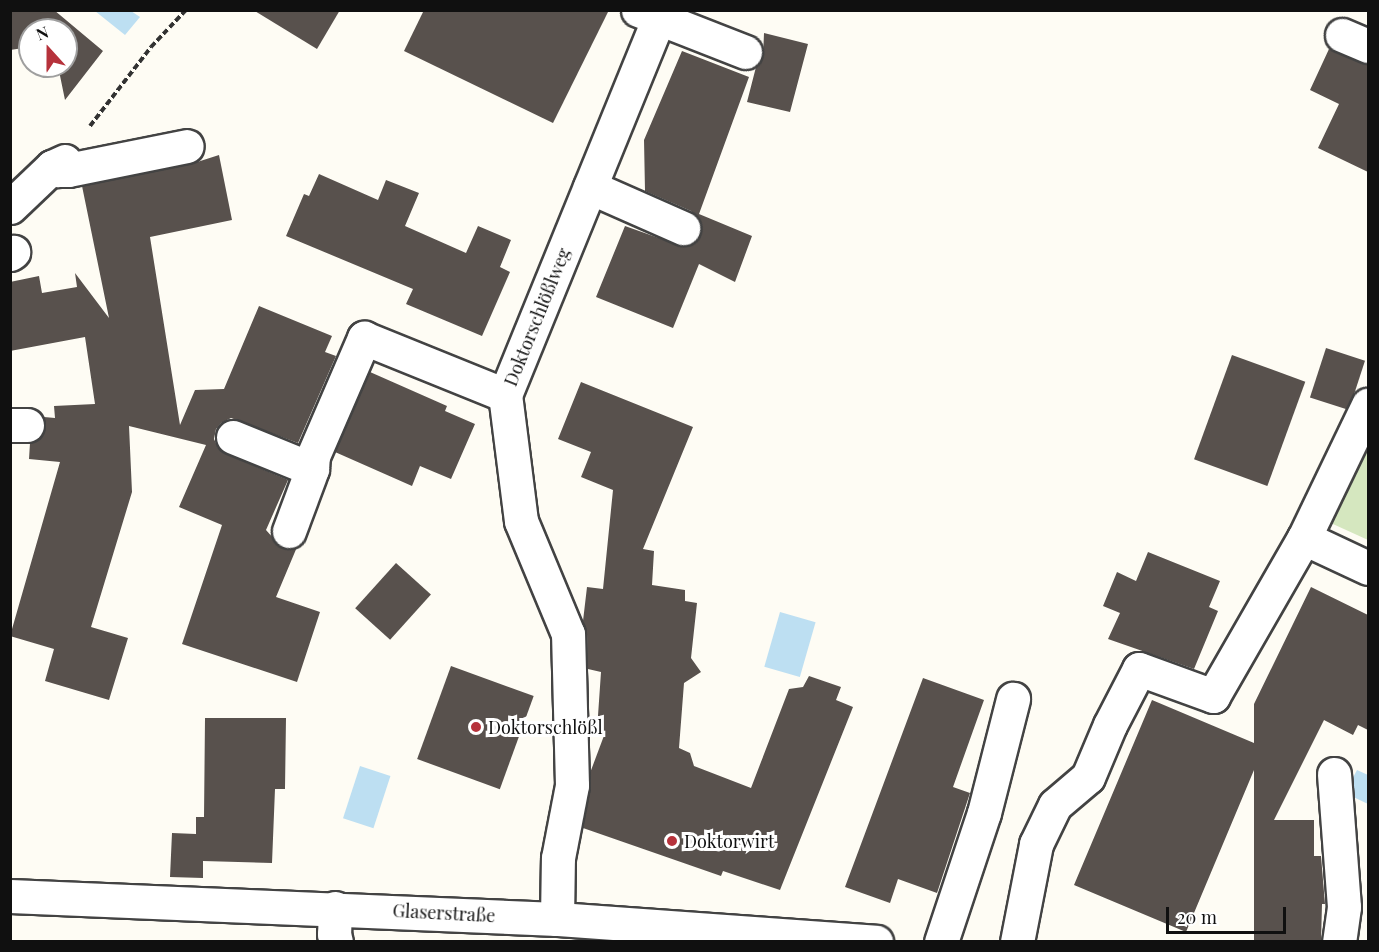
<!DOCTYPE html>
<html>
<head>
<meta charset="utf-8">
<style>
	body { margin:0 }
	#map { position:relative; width:1379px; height:952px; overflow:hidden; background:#fefcf4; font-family:"Playfair Display",serif }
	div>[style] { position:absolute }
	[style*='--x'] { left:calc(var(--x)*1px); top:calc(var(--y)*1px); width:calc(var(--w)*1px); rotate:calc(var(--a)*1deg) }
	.green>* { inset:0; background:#d5e7bf }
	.water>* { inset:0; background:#bddff2; transform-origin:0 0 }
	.building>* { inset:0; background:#58514d; transform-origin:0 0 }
	.path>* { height:4px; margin-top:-2px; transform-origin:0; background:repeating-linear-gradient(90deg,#323232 0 6px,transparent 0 9px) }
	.roads { filter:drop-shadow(2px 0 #434343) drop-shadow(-2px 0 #434343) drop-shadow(0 2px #434343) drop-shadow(0 -2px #434343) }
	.minor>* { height:33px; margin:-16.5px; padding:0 16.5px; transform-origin:16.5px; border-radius:16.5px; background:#fff }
	.dots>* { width:16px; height:16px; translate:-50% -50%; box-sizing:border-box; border:3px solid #fff; border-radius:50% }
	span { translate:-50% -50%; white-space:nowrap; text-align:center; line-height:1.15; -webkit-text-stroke:6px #fff; paint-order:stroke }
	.street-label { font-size:18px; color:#101010 }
	.poi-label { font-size:18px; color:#101010 }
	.left { translate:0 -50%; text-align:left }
	.frame { position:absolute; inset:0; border:12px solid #101010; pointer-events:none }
	.north { position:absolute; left:18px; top:18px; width:60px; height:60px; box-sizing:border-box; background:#fff; border:2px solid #9f9f9f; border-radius:50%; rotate:339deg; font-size:16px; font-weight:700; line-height:24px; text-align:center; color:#101010 }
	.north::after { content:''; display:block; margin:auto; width:21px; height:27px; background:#b6323b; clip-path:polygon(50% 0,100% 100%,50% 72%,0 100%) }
	.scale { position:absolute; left:1166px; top:907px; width:120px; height:27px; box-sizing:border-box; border:3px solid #101010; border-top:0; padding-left:8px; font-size:18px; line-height:21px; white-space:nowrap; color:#101010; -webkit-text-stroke:4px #fff; paint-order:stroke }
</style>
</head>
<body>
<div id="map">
	<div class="green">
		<i style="clip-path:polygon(1368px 422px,1368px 540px,1322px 519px)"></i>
	</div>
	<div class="water">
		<i style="clip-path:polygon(95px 11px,131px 11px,140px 17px,125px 35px)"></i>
		<i style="left:780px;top:612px;width:37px;height:57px;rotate:16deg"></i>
		<i style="left:360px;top:766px;width:32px;height:55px;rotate:18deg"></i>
		<i style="clip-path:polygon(1357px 770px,1368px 775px,1368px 804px,1345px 793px)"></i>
	</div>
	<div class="building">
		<i style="clip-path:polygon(10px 10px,54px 10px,103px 51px,65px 100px,58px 66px,66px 66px,66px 30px,30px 30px,30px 47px,10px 50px)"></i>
		<i style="clip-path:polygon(253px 10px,340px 10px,317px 49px)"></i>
		<i style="clip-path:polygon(424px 10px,609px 10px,553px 123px,404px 51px)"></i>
		<i style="clip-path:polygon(764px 33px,808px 44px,790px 112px,747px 102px,756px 67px,763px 58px)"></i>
		<i style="clip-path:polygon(1329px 49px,1368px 64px,1368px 172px,1318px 148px,1339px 104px,1310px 90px)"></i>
		<i style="clip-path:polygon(682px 51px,749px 77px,699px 214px,752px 236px,735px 282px,699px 264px,673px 328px,596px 297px,625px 226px,684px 247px,694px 243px,700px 235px,702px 225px,698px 217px,691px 211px,645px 191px,644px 140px)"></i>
		<i style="clip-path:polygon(219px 155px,232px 220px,150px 237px,180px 425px,195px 390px,224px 389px,259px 306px,332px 336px,325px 352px,336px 356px,298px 443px,231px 418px,221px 423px,216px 429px,214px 439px,218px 448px,226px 454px,288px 480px,266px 530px,282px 548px,297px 547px,276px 597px,320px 612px,297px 682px,182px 644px,222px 525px,179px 507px,206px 445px,129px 426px,132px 492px,91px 627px,128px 638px,109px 700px,45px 681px,54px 649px,10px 636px,60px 462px,29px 459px,30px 443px,43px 434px,46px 426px,44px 417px,55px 418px,54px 406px,95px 404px,85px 337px,10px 351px,10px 282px,39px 276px,42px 293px,77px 287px,75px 273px,109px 318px,82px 186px,191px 164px)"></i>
		<i style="clip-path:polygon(319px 174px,378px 200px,386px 180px,419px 193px,405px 226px,466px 253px,478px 226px,511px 240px,500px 267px,510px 272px,482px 336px,406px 304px,413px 289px,286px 236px,304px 194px,309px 196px)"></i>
		<i style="left:1326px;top:348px;width:41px;height:52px;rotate:18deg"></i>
		<i style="left:1232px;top:355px;width:78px;height:111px;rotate:20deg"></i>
		<i style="clip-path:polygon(370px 372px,447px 406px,445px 411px,475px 424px,451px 479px,420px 466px,412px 486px,335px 452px)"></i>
		<i style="clip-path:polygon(581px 382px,693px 427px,643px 549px,654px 551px,652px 585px,685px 590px,685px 601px,697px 603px,691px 658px,701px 672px,684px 683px,679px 748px,690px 753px,694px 766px,751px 788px,789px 689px,803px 687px,809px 676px,841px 687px,836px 700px,853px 707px,780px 890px,723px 871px,721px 876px,583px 828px,590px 773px,605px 733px,597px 730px,601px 672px,588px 669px,587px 634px,583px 621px,587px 587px,603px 589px,613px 490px,581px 477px,591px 452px,558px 439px)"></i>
		<i style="clip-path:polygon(1148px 552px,1220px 581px,1209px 607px,1218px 611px,1194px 669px,1108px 639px,1120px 613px,1103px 606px,1117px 572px,1136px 581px)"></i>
		<i style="left:396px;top:563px;width:47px;height:61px;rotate:42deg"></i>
		<i style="clip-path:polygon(1311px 587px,1368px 615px,1368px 730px,1358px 725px,1353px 735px,1324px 720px,1274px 820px,1314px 820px,1314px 856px,1321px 856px,1325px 904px,1322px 904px,1321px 942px,1254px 942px,1254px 770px,1186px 932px,1074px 885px,1152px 700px,1254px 743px,1254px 704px)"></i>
		<i style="left:451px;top:666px;width:88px;height:99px;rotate:20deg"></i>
		<i style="clip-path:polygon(923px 678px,984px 700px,953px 787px,970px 793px,937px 893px,898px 879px,890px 903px,845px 887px)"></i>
		<i style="clip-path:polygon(205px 718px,286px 718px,285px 789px,275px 789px,272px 863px,203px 861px,203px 878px,170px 877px,172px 833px,196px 834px,196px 817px,204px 817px)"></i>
	</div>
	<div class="path">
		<i style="--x:90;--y:126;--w:100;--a:-52.3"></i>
		<i style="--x:151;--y:47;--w:51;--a:-46.6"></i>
	</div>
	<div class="roads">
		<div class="minor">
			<i style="--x:638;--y:10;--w:115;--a:21.4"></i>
			<i style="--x:1342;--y:35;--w:28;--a:23"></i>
			<i style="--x:52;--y:167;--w:7;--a:27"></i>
			<i style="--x:58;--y:170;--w:10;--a:0"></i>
			<i style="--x:68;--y:170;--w:121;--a:-11.4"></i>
			<i style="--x:590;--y:187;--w:102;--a:23.8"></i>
			<i style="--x:10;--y:207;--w:58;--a:-43.6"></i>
			<i style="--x:52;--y:167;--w:14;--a:-25"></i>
			<i style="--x:10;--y:254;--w:4;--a:-34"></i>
			<i style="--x:10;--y:425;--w:17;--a:0"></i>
			<i style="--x:233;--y:437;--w:85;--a:22.1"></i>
			<i style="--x:312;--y:469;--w:13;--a:-86"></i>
			<i style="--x:313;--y:456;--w:129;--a:-66.6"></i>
			<i style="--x:364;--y:338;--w:152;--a:22"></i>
			<i style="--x:289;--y:531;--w:66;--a:-69.6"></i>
			<i style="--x:1304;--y:538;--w:148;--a:-64.3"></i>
			<i style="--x:1334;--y:774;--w:133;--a:85.7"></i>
			<i style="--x:1344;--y:907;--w:35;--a:98"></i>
			<i style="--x:10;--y:896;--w:547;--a:2.41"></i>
			<i style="--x:557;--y:919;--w:320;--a:4.1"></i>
			<i style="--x:335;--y:908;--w:26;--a:92"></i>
			<i style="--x:334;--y:934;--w:8;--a:76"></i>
			<i style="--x:557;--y:919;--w:61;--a:-89.1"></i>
			<i style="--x:558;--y:858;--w:74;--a:-79.1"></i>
			<i style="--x:572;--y:785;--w:151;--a:-91.5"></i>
			<i style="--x:568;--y:634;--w:122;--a:-112.6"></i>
			<i style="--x:521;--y:521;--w:127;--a:-97.2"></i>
			<i style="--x:505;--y:395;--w:416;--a:-67.8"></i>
			<i style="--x:941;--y:942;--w:136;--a:-71.6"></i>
			<i style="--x:984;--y:813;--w:118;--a:-75.7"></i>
			<i style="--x:1017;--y:942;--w:100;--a:-79"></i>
			<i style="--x:1036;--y:844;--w:43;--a:-64"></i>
			<i style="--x:1055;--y:805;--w:43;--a:-40.3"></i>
			<i style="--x:1088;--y:777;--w:56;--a:-67.1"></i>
			<i style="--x:1110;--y:725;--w:63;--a:-62.6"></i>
			<i style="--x:1139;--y:669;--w:79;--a:20"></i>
			<i style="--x:1213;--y:696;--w:182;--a:-60.1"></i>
			<i style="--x:1304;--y:538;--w:71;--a:25.1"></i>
		</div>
	</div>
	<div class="dots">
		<i style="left:476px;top:727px;background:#b6323b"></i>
		<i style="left:672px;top:841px;background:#b6323b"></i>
	</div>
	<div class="street-label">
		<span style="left:537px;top:317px;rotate:-68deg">Doktorschlößlweg</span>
		<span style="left:444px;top:913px;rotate:3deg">Glaserstraße</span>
	</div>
	<div class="poi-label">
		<span class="left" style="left:488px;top:727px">Doktorschlößl</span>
		<span class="left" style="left:684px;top:841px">Doktorwirt</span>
	</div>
	<div class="frame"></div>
	<div class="north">N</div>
	<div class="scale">20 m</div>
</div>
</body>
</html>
